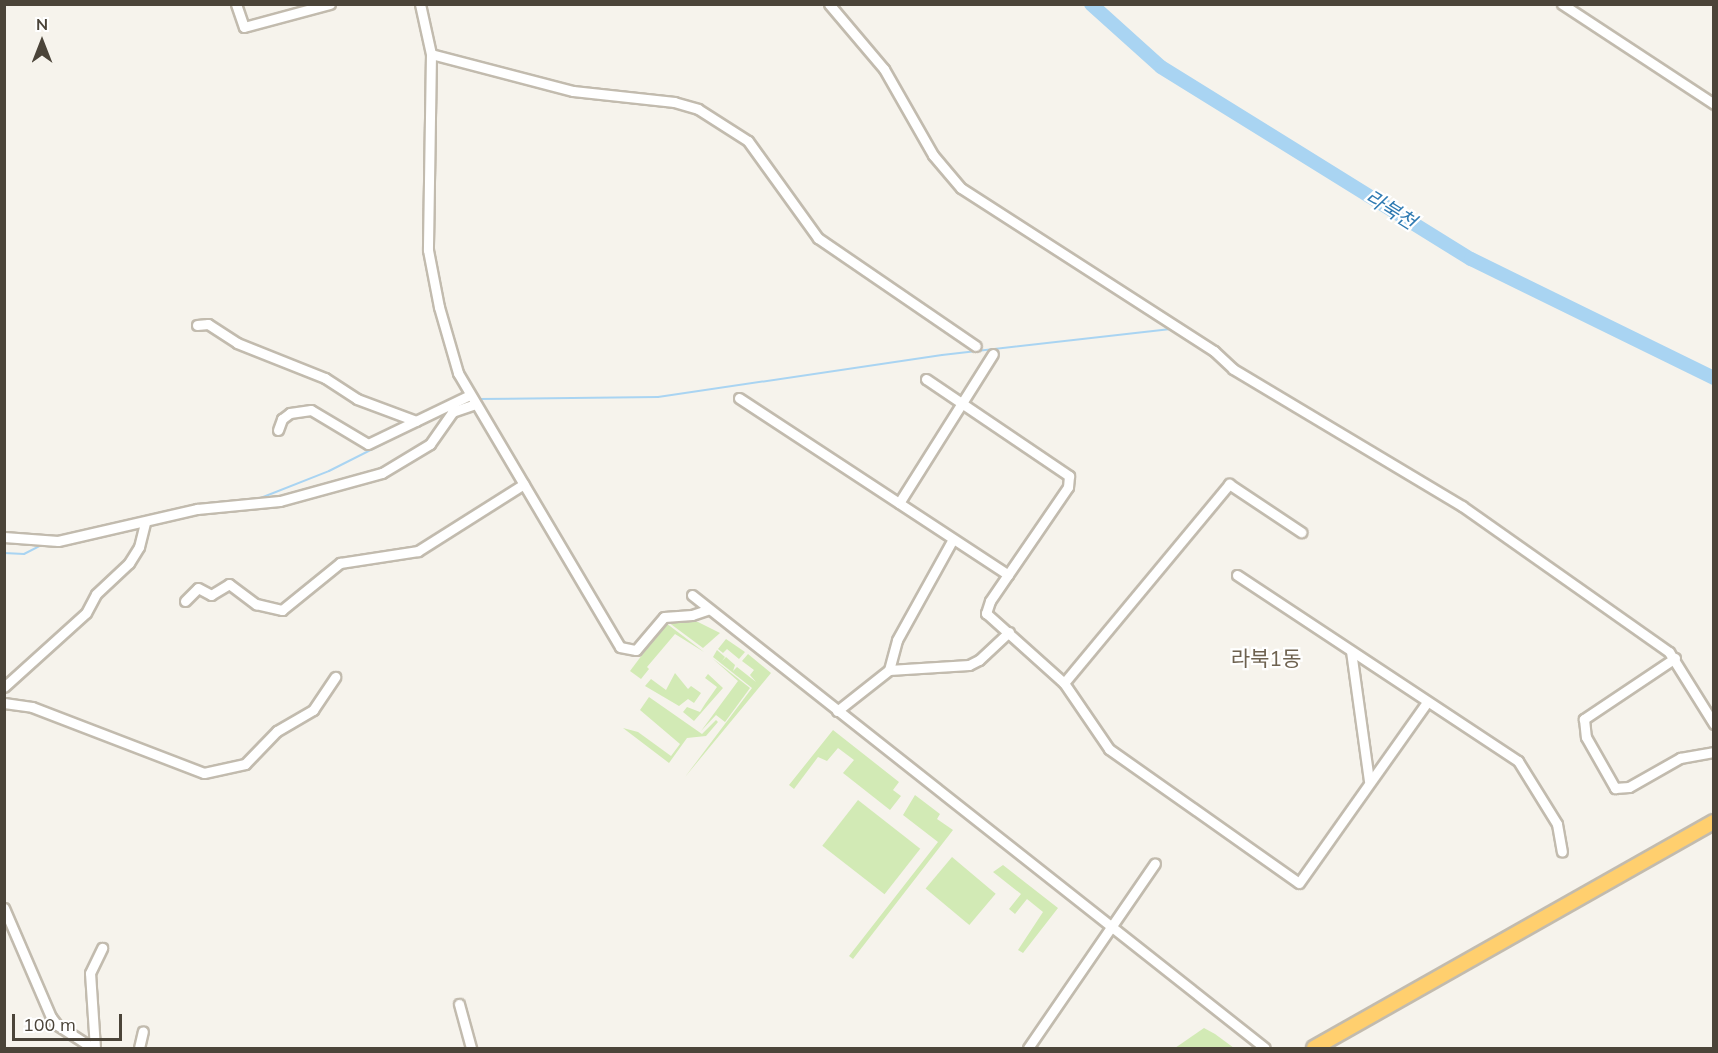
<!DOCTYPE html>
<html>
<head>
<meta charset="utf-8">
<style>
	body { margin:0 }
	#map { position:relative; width:1718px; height:1053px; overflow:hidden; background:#f6f3ec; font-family:Mulish,"Noto Sans KR",sans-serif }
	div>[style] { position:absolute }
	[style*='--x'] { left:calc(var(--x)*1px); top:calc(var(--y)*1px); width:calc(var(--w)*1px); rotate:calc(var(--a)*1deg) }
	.green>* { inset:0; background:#d2eab5; transform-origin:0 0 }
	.stream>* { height:2px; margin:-1px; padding:0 1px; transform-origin:1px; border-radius:1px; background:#a9d4f2 }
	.river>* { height:14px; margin:-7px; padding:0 7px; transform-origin:7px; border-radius:7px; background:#a9d4f2 }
	.roads { filter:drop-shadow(2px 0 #c2bbae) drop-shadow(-2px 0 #c2bbae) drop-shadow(0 2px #c2bbae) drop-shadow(0 -2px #c2bbae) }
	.minor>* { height:9px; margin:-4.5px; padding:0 4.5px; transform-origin:4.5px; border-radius:4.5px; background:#fff }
	.highway>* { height:14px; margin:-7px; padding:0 7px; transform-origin:7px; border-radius:7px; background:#ffcf6e }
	span { translate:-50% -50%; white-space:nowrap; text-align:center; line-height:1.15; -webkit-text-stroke:4.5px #fff; paint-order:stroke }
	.water-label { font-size:20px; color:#2e7ab2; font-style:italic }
	.quarter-label { font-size:21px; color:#6e6250 }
	.frame { position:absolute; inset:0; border:6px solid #4b4439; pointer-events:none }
	.north { position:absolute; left:12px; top:12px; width:60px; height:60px; -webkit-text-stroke:4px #fff; paint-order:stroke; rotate:0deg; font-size:16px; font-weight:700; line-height:24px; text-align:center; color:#4b4439 }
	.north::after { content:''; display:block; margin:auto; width:21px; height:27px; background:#4b4439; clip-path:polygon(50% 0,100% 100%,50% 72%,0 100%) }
	.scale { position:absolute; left:12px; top:1014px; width:110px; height:27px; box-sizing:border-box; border:3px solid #4b4439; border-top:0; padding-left:8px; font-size:18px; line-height:21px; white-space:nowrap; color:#4b4439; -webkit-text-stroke:4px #fff; paint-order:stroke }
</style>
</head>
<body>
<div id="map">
	<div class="green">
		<i style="clip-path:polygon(673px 620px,698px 622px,720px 633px,703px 648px,668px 622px)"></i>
		<i style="clip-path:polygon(666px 623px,704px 652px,675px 634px,647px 667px,649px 669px,641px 679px,630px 671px)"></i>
		<i style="clip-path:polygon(726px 639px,745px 652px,739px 659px,727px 649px,723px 653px,718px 649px)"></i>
		<i style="clip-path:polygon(717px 650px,725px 657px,722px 661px,726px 657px,735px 665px,733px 671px,737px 667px,756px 682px,750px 675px,754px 670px,742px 661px,748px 654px,771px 673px,685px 777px,752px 688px,713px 657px)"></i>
		<i style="clip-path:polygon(712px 658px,750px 688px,725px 722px,716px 715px,701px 731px,738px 681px)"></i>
		<i style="clip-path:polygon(675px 673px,688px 689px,691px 686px,701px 693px,694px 703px,688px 699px,679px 706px,645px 686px,651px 679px,666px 690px)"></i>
		<i style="clip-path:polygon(708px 674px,723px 688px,694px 721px,683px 712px,687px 707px,700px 712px,705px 704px,717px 687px,705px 678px)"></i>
		<i style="clip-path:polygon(649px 697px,702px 734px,716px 720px,718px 722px,706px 736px,687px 738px,669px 763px,623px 728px,638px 732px,671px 756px,680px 744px,640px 710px)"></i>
		<i style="clip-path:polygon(833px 730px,899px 782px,893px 790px,901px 796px,890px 810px,843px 773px,854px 760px,838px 748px,827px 761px,818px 757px,794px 789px,789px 785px)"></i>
		<i style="clip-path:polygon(915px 795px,940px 814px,937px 819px,953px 830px,853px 959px,849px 956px,938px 842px,903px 815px)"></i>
		<i style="left:858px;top:800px;width:79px;height:58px;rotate:38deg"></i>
		<i style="left:952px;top:857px;width:57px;height:41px;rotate:40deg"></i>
		<i style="clip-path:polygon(1003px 865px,1058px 908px,1023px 953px,1018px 950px,1043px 912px,1027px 899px,1015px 914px,1009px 909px,1021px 894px,993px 872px)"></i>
		<i style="clip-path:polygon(1204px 1028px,1215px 1034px,1234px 1048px,1175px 1048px)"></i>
	</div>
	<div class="stream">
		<i style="--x:478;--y:399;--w:180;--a:-0.6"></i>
		<i style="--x:658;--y:397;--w:287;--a:-8.4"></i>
		<i style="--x:942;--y:355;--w:228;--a:-6.5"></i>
		<i style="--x:258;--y:499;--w:76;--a:-21.5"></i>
		<i style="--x:329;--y:471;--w:133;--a:-26.8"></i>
		<i style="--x:51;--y:537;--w:13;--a:-9"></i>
		<i style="--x:4;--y:553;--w:20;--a:3"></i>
		<i style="--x:24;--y:554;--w:20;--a:-27"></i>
	</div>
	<div class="river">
		<i style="--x:1091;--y:4;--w:94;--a:42"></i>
		<i style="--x:1161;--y:67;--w:365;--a:31.8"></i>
		<i style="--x:1471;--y:259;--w:271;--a:26.1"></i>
	</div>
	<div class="roads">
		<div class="minor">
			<i style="--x:236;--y:4;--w:24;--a:71"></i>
			<i style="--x:244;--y:27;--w:89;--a:-15"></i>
			<i style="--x:420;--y:4;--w:51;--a:77.6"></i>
			<i style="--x:431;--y:54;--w:196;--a:90.9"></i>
			<i style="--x:428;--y:250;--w:58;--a:79.1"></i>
			<i style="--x:439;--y:307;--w:69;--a:73.9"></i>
			<i style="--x:458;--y:373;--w:318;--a:59.4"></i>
			<i style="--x:620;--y:647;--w:16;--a:11"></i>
			<i style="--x:636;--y:650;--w:43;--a:-49.7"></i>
			<i style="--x:664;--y:617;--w:28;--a:-4"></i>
			<i style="--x:692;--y:615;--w:18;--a:-19"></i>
			<i style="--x:829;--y:4;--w:85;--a:49.8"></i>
			<i style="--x:884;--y:69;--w:99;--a:60.3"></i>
			<i style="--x:933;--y:155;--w:43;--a:49.7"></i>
			<i style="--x:961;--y:188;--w:301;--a:32.8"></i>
			<i style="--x:1214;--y:351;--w:26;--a:43"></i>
			<i style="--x:1233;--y:369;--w:267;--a:30.9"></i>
			<i style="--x:1462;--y:506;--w:253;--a:35.2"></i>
			<i style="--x:1669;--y:652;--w:85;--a:58"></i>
			<i style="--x:1562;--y:4;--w:182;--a:33.3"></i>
			<i style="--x:431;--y:54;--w:147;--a:14.6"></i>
			<i style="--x:573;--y:91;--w:102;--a:6.2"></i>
			<i style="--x:674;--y:102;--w:25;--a:16"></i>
			<i style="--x:698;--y:109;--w:59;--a:32.6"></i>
			<i style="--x:748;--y:141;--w:120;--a:54.2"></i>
			<i style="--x:818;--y:238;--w:191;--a:34.4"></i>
			<i style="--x:197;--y:325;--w:11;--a:-5"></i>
			<i style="--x:208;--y:324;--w:35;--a:33"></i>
			<i style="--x:237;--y:343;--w:95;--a:21.7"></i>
			<i style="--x:325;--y:378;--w:38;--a:33"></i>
			<i style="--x:357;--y:399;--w:63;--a:20.4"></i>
			<i style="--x:926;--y:379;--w:173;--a:34.1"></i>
			<i style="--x:1069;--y:476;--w:11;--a:95"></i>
			<i style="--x:1068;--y:487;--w:138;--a:124.4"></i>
			<i style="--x:990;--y:601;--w:13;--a:108"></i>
			<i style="--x:986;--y:613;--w:105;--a:41.9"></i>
			<i style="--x:1064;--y:683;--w:259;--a:-50.3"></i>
			<i style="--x:1229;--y:484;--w:87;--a:33.7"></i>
			<i style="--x:739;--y:398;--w:322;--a:33.3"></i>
			<i style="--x:278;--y:430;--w:12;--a:-70"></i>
			<i style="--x:282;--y:419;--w:10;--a:-37"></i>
			<i style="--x:290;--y:413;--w:21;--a:-8"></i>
			<i style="--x:311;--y:410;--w:66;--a:30.8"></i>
			<i style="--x:368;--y:444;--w:113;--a:-25.7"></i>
			<i style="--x:899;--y:503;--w:176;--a:-57.8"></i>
			<i style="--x:4;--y:537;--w:54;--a:4.2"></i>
			<i style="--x:58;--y:541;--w:143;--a:-13"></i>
			<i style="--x:197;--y:509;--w:83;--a:-5.5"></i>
			<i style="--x:280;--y:501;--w:106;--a:-15.4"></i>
			<i style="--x:382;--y:473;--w:56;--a:-31.1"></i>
			<i style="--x:430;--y:444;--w:39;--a:-55"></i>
			<i style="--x:452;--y:412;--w:24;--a:-19"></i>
			<i style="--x:1237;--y:575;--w:337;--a:33.5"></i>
			<i style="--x:1518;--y:761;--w:74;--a:58.2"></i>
			<i style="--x:1557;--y:824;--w:28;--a:80"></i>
			<i style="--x:692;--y:595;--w:730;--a:38.33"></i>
			<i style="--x:185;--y:601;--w:18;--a:-45"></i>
			<i style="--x:198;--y:588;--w:15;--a:28"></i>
			<i style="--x:211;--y:595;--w:21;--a:-31"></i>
			<i style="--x:229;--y:584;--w:34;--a:37"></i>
			<i style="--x:256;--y:604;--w:27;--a:13"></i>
			<i style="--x:282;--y:610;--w:75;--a:-39"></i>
			<i style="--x:340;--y:563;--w:79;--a:-8.7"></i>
			<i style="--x:418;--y:551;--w:125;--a:-32.3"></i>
			<i style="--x:1351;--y:651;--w:131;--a:82.1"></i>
			<i style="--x:1675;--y:658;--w:110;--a:146.2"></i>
			<i style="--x:1584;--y:719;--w:18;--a:84"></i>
			<i style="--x:1586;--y:737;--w:59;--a:60.4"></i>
			<i style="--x:1615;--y:788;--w:14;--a:-4"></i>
			<i style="--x:1629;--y:787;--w:59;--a:-29.6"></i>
			<i style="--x:1680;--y:758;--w:35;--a:-10"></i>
			<i style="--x:889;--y:670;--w:31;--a:-75"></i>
			<i style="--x:897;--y:640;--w:115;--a:-61"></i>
			<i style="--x:1064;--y:683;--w:80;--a:55.7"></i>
			<i style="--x:1109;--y:749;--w:232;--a:35.2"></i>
			<i style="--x:1299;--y:883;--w:222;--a:-54.7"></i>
			<i style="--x:4;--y:687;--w:110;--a:-42.1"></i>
			<i style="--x:86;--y:613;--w:21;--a:-62"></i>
			<i style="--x:96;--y:594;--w:45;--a:-43.2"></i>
			<i style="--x:129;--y:563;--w:19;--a:-58"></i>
			<i style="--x:139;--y:547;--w:25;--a:-76"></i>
			<i style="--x:4;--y:703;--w:28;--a:8"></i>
			<i style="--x:32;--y:707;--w:184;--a:21"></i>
			<i style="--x:204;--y:773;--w:42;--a:-12.4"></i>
			<i style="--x:245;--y:764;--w:46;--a:-45.9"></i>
			<i style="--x:277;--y:731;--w:42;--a:-30.3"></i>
			<i style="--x:313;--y:710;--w:40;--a:-56"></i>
			<i style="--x:837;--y:711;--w:66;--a:-38.3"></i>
			<i style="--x:889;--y:670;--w:80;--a:-3.6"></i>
			<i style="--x:969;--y:665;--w:11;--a:-27"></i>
			<i style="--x:979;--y:660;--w:41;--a:-43"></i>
			<i style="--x:4;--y:908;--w:119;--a:66.7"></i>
			<i style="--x:51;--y:1017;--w:10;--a:53"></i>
			<i style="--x:57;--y:1025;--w:43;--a:32.6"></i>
			<i style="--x:459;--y:1004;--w:46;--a:74.7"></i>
			<i style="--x:95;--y:1048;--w:75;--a:-93.8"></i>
			<i style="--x:90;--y:973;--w:28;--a:-64"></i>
			<i style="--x:139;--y:1048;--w:17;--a:-77"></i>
			<i style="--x:1028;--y:1048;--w:224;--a:-55.5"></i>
		</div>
		<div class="highway">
			<i style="--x:1314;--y:1048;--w:459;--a:-29.5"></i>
		</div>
	</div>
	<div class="water-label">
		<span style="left:1391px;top:209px;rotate:32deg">라북천</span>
	</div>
	<div class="quarter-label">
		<span style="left:1266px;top:658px">라북1동</span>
	</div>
	<div class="frame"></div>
	<div class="north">N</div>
	<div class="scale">100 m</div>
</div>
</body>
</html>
